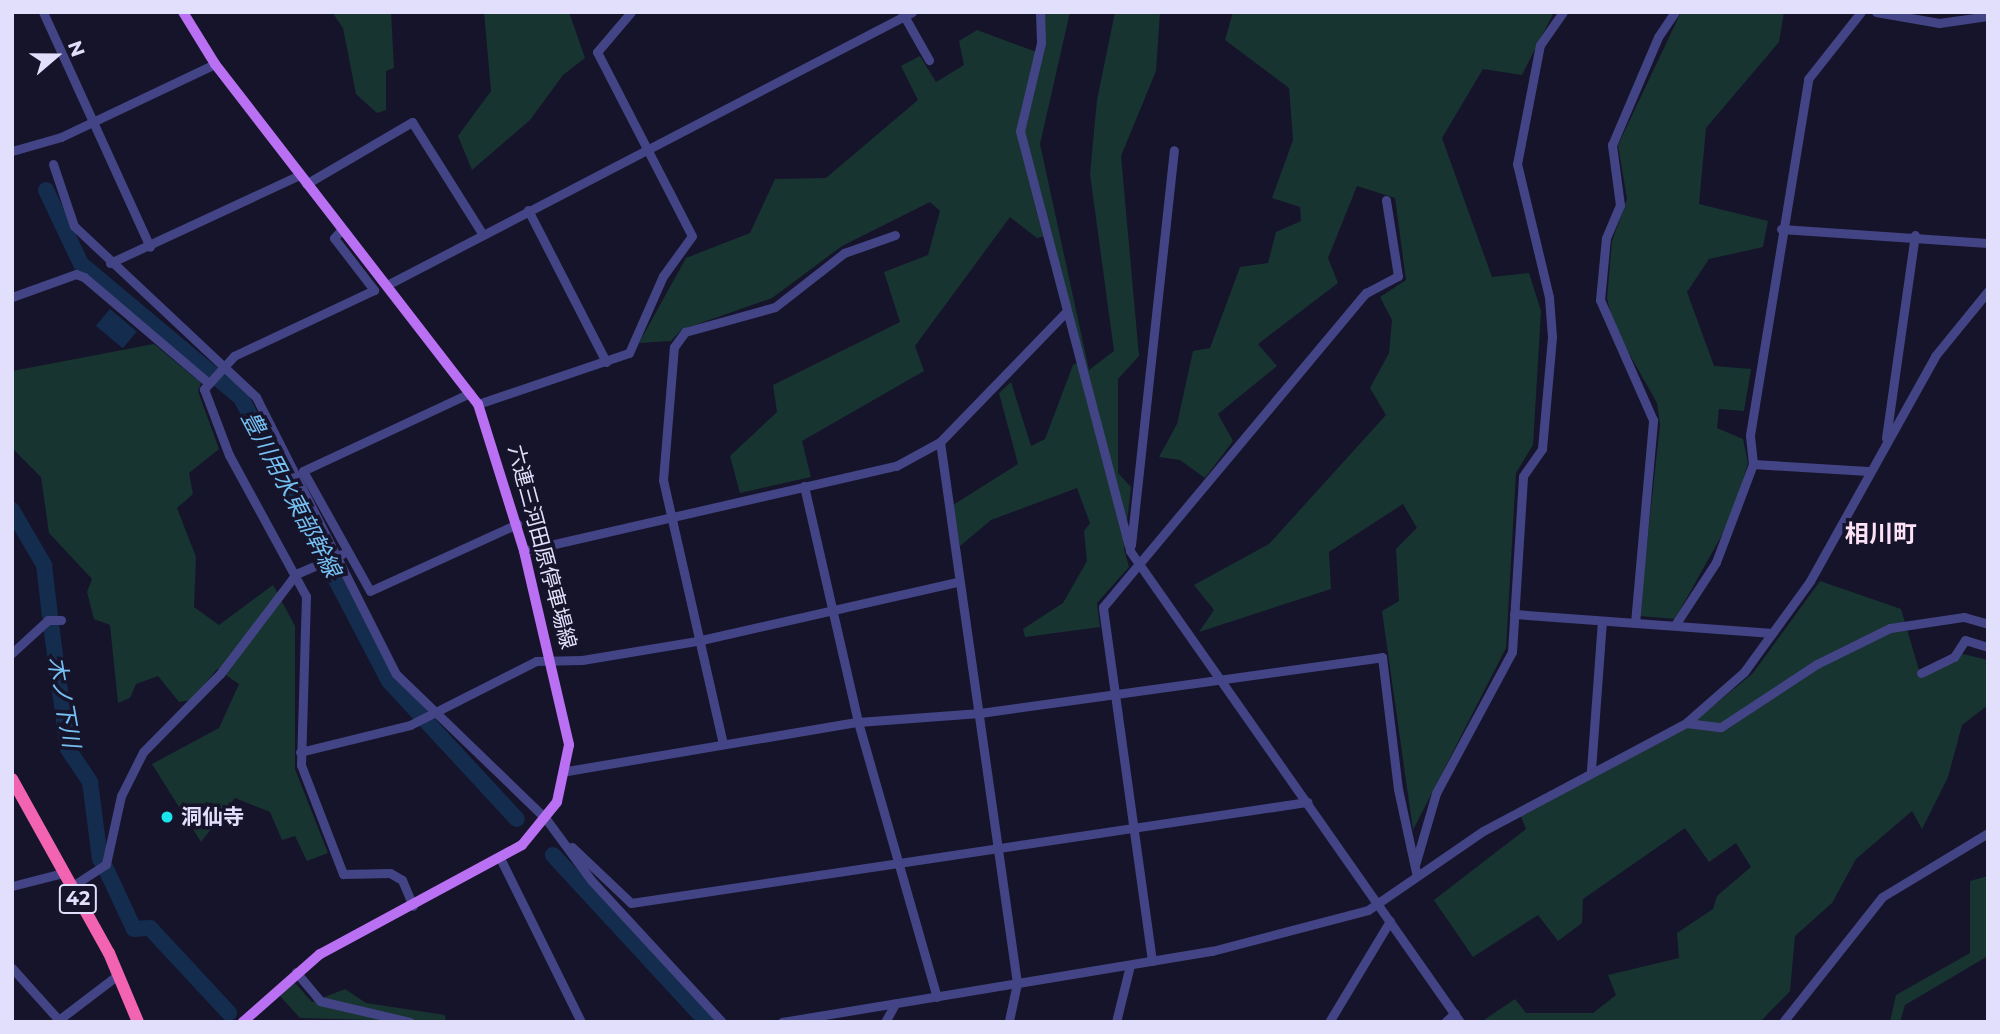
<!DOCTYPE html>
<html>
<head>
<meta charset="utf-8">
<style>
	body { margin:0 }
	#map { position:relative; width:2000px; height:1034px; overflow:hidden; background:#16142a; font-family:Montserrat,"Noto Sans JP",sans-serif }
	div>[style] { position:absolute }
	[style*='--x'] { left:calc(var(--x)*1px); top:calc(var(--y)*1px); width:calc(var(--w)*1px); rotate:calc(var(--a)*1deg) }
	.green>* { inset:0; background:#173431 }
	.water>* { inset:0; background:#142d4e; transform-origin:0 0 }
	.river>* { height:16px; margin:-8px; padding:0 8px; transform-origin:8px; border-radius:8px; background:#142d4e }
	.minor>* { height:9px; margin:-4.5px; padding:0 4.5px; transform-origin:4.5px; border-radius:4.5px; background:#434485 }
	.major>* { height:10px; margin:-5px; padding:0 5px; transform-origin:5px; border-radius:5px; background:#ba70f3 }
	.highway>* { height:12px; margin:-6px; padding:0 6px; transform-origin:6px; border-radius:6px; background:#f264b1 }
	.dots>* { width:19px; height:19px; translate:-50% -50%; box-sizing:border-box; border:4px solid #16142a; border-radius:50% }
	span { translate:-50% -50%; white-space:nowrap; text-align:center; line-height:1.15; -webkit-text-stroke:7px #16142a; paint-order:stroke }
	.shield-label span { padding:2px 5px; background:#16142a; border:2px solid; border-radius:5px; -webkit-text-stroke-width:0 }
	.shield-label { font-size:19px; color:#e1dffc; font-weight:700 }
	.street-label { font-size:21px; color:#e1dffc }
	.poi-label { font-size:21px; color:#e1dffc; font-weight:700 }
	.left { translate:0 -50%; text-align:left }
	.water-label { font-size:23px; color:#76c1f4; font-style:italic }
	.quarter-label { font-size:24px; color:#fde1f4; font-weight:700 }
	.frame { position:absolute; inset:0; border:14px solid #e1dffc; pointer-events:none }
	.north { position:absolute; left:21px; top:21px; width:70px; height:70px; -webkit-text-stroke:5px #16142a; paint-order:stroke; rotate:70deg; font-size:19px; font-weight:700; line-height:28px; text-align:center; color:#e1dffc }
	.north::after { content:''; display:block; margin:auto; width:24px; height:32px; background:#e1dffc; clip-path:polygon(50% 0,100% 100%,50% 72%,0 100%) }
</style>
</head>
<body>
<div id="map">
	<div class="green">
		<i style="clip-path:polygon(332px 12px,391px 12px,394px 68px,386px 71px,386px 110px,377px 113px,356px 94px,343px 28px)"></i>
		<i style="clip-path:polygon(484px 12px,569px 12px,585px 58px,563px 75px,530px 120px,472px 170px,458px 136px,491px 91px)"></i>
		<i style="clip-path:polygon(1045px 12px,1070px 12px,1040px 144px,1089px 370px,1114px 351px,1090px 174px,1097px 100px,1115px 12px,1160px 12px,1156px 71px,1121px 156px,1139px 356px,1118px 379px,1118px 473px,1131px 487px,1124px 549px,1129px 567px,1097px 603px,1100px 627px,1025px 637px,1023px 629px,1063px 603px,1087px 561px,1084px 531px,1090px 523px,1077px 488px,991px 520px,960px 546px,953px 505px,1018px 464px,999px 393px,1011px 382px,1031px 446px,1045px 439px,1073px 365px,1081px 361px,1049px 235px,1037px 238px,1010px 217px,915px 346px,924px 371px,802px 441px,811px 477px,740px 493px,730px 456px,777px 412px,773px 385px,900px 322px,884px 272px,928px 255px,940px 211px,930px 202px,842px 246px,772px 298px,681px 330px,671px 341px,639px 343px,686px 258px,750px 233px,775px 179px,826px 178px,918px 100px,901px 66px,920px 56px,936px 82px,964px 65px,959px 41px,977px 30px,1042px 54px)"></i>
		<i style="clip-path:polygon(1233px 12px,1554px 12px,1522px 75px,1483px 69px,1442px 138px,1492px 277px,1529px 273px,1541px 311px,1533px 445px,1516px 473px,1506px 648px,1413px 830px,1382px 611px,1399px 601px,1396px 549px,1417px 528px,1403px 504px,1329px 552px,1331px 589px,1199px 632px,1214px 610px,1194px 585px,1269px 544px,1386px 415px,1370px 388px,1389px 353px,1392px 320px,1380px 297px,1406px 280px,1395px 198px,1357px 186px,1328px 258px,1338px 283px,1258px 344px,1277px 366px,1218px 414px,1233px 441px,1205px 478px,1180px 460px,1159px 457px,1177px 424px,1193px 351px,1210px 348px,1240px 267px,1268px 263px,1276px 232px,1301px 221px,1300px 207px,1272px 198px,1293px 140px,1289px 88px,1225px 40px)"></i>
		<i style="clip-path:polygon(1681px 12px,1784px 12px,1779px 42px,1706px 128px,1699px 204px,1768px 221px,1763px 247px,1709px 259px,1687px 292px,1714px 366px,1751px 369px,1744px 411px,1719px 409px,1717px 428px,1743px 439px,1748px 463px,1733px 515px,1675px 619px,1639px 616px,1660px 425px,1657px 403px,1613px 325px,1607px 298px,1612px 241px,1627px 199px,1618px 145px)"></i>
		<i style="clip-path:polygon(154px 344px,201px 383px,198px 391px,219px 449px,189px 473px,193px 494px,177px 508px,196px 557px,194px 607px,219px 625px,273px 585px,295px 626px,295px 769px,328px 853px,307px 861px,295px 836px,282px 840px,270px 812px,235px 798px,201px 842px,152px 764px,219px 728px,239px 684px,217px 669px,192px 700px,179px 702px,158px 676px,136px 684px,130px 698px,118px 703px,110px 625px,94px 619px,87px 592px,92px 579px,49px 533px,41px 477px,12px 448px,12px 371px)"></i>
		<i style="clip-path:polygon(1820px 581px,1901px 609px,1921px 677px,1963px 654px,1988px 660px,1988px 705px,1962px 725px,1948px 777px,1922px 829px,1912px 811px,1856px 859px,1832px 903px,1795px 936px,1790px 991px,1760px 1022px,1481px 1022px,1515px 999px,1526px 1013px,1593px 1013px,1616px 995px,1608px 975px,1679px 958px,1677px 933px,1713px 909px,1717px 896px,1751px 867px,1736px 843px,1709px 862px,1685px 828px,1583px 899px,1582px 923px,1558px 941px,1538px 915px,1473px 957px,1434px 900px,1526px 829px,1520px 814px,1687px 728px,1753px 673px)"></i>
		<i style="clip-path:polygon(1988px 876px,1988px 956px,1905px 1005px,1900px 1022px,1890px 1022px,1896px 995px,1970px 953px,1970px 881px)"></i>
		<i style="clip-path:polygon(295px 983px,312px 1002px,345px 989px,366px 1003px,445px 1015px,446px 1022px,300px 1018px,280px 996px)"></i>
	</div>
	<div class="water">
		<i style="left:110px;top:309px;width:35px;height:22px;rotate:40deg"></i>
	</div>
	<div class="river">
		<i style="--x:46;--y:190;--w:82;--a:64.7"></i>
		<i style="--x:81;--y:264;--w:209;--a:39.9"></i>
		<i style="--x:241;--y:398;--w:319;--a:62.4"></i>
		<i style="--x:389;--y:681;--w:188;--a:47.2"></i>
		<i style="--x:12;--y:510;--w:64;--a:59.8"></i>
		<i style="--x:44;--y:565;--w:51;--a:83.3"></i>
		<i style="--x:51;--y:625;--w:125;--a:82.2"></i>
		<i style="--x:68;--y:749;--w:40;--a:56"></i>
		<i style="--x:90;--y:782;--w:78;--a:82.6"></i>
		<i style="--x:553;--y:855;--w:227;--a:47.3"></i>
		<i style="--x:106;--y:869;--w:66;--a:65"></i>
		<i style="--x:134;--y:929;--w:16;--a:-4"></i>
		<i style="--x:150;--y:928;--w:116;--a:47.1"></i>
	</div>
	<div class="minor">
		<i style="--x:43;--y:12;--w:258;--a:65.5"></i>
		<i style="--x:1040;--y:12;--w:31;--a:88"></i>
		<i style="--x:1041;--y:43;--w:90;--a:103.4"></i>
		<i style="--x:1020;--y:131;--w:434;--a:75.3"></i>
		<i style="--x:1130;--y:551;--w:575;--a:54.98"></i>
		<i style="--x:1876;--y:12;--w:64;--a:9.9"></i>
		<i style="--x:1939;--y:23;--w:49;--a:-8.1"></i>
		<i style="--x:903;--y:14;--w:53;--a:60.5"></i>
		<i style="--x:12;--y:151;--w:51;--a:-15.9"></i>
		<i style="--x:61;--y:137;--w:170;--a:-25.4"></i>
		<i style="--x:53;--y:164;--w:65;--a:71.3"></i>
		<i style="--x:74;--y:226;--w:250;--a:43.2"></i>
		<i style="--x:256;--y:397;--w:310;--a:63.2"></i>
		<i style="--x:396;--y:674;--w:209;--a:44"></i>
		<i style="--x:546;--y:819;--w:76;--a:53.6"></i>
		<i style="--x:591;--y:880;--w:193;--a:47.3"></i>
		<i style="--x:306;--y:184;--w:123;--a:-30.3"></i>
		<i style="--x:412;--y:122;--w:131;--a:57.8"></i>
		<i style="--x:528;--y:210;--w:171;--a:62.8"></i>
		<i style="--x:342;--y:229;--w:12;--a:132"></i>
		<i style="--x:334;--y:238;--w:66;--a:52.4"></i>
		<i style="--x:374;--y:290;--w:155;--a:154.8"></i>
		<i style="--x:234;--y:356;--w:45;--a:132.3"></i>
		<i style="--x:204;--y:389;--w:71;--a:69.3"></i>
		<i style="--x:229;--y:455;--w:161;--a:61.4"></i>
		<i style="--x:306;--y:596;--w:169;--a:91.7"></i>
		<i style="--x:301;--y:765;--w:117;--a:68.9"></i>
		<i style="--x:343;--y:874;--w:47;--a:-1.2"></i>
		<i style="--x:390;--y:873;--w:14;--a:30"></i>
		<i style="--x:402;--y:880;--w:28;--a:67"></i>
		<i style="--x:1781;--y:229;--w:207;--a:3.9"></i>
		<i style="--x:110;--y:263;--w:209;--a:-24.9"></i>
		<i style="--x:387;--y:285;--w:592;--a:-27.47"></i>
		<i style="--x:12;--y:297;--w:68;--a:-19.8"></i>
		<i style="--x:76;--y:274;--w:9;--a:21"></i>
		<i style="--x:84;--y:277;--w:160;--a:40.4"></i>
		<i style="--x:470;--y:393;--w:184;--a:155"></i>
		<i style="--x:303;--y:471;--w:137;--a:60.8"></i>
		<i style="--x:370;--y:591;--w:162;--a:-24.5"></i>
		<i style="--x:478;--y:404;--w:159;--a:-18.7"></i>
		<i style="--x:629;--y:353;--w:84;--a:-66.2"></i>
		<i style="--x:663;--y:276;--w:49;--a:-54.1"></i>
		<i style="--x:692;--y:236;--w:207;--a:-117.3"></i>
		<i style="--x:597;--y:52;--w:52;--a:-49.6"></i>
		<i style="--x:1886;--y:438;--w:205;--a:-81.9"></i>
		<i style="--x:940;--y:442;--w:546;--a:81.9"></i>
		<i style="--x:1017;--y:983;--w:40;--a:102"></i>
		<i style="--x:1753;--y:464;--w:115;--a:3.5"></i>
		<i style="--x:804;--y:486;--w:242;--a:77.1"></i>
		<i style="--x:858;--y:722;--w:286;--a:74"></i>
		<i style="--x:1131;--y:545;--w:397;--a:-83.8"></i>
		<i style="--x:524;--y:551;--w:382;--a:-12.9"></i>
		<i style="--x:896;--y:466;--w:50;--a:-28.6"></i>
		<i style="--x:940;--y:442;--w:180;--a:-45.9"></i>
		<i style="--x:1514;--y:614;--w:259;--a:4.2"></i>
		<i style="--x:1635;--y:623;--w:204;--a:-84.9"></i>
		<i style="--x:1653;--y:420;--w:131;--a:-113.8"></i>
		<i style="--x:1600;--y:300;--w:62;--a:-84.5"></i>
		<i style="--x:1606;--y:238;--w:36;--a:-67"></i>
		<i style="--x:1620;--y:205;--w:61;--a:-97.6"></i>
		<i style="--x:1612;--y:145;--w:117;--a:-66.9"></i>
		<i style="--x:1658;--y:37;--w:30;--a:-56"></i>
		<i style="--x:1675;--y:625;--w:75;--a:-56.9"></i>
		<i style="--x:1716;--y:562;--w:105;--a:-69.3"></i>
		<i style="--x:1753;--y:464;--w:29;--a:-96"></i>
		<i style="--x:1750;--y:435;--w:361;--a:-80.7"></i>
		<i style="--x:1808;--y:79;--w:85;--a:-51.7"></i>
		<i style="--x:12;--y:653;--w:49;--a:-42.5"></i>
		<i style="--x:48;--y:620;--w:13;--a:0"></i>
		<i style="--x:1921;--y:673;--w:37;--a:-26"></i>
		<i style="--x:1954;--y:657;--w:20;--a:-57"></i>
		<i style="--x:1965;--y:640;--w:24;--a:17"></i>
		<i style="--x:1686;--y:723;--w:35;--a:7"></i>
		<i style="--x:1721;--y:727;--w:115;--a:-33.3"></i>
		<i style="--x:1817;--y:664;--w:81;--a:-26.3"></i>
		<i style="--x:1890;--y:628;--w:75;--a:-8.5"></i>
		<i style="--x:1964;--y:617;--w:25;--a:16"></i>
		<i style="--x:723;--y:744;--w:271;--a:-102.8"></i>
		<i style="--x:663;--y:480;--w:133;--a:-85.3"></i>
		<i style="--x:674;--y:347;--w:19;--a:-54"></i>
		<i style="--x:685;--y:332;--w:93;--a:-15.5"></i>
		<i style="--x:775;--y:307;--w:88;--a:-38"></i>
		<i style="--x:844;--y:253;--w:54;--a:-19.4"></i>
		<i style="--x:300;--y:752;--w:113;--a:-13.8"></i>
		<i style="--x:410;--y:725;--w:141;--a:-26.9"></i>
		<i style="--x:536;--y:661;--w:46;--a:-1.2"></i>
		<i style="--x:582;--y:660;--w:117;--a:-9.4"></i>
		<i style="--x:697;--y:641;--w:267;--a:-12.8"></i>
		<i style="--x:1591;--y:770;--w:149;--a:-85.8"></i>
		<i style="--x:567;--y:771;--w:295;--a:-9.6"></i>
		<i style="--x:858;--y:722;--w:122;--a:-4.2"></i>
		<i style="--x:980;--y:713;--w:406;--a:-7.9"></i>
		<i style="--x:1382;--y:657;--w:133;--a:83.1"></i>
		<i style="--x:1398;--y:789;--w:85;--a:77.8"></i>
		<i style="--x:572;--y:847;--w:81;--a:43.5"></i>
		<i style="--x:631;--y:903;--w:684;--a:-8.5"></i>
		<i style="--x:501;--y:860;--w:181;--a:63.7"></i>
		<i style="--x:1415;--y:865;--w:75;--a:-73.7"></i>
		<i style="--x:1436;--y:793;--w:160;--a:-61.7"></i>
		<i style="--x:1512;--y:652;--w:176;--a:-86.4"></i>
		<i style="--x:1523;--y:476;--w:33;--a:-55"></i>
		<i style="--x:1542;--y:449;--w:112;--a:-84.9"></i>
		<i style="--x:1552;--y:337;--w:40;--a:-94.3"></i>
		<i style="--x:1549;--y:297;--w:137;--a:-103.5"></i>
		<i style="--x:1517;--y:164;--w:121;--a:-79.1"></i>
		<i style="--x:1540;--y:45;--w:40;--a:-55.1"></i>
		<i style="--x:12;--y:886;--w:53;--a:-14.3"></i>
		<i style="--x:71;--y:887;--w:42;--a:-33.3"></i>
		<i style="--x:106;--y:864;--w:70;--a:-77.6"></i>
		<i style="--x:121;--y:796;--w:49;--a:-63.4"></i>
		<i style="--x:143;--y:752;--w:110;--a:-45.4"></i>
		<i style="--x:220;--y:674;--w:126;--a:-52.8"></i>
		<i style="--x:296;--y:574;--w:50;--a:-23.5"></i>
		<i style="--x:1152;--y:961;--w:357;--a:-97.9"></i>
		<i style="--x:1103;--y:607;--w:410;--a:-50.1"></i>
		<i style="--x:1366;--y:293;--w:36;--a:-28"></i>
		<i style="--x:1398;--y:276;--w:77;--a:-99"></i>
		<i style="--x:12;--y:968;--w:69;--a:48"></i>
		<i style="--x:296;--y:972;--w:38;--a:50"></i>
		<i style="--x:320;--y:1001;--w:92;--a:13.1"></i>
		<i style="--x:56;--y:1022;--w:79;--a:-37.3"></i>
		<i style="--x:782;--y:1022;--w:436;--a:-9.4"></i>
		<i style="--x:1212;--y:951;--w:161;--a:-14.7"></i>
		<i style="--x:1368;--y:910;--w:140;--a:-34.5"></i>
		<i style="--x:1483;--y:831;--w:230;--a:-28"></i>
		<i style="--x:1686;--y:723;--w:77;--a:-41.3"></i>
		<i style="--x:1744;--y:672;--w:112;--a:-54"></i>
		<i style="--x:1810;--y:581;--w:257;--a:-60.9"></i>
		<i style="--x:1935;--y:356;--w:84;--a:-50.8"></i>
		<i style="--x:885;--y:1022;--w:21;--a:-61"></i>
		<i style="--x:1116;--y:1022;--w:59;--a:-76.2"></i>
		<i style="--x:1329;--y:1022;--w:118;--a:-58.9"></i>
		<i style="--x:1445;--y:1022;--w:13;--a:-42"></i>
		<i style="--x:1783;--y:1022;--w:159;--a:-51.6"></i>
		<i style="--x:1882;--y:897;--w:124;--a:-31.1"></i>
	</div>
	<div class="major">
		<i style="--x:183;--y:12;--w:61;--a:58.4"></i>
		<i style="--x:215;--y:64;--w:430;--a:52.3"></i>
		<i style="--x:478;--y:404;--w:154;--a:72.6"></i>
		<i style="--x:524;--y:551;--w:199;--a:76.9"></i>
		<i style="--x:569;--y:745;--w:58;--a:101.9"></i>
		<i style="--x:557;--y:802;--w:55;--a:129.1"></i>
		<i style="--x:522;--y:845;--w:230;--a:151.6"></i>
		<i style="--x:320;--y:954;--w:103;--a:138.6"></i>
	</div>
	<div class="highway">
		<i style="--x:12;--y:779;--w:199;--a:60.9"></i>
		<i style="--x:109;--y:953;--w:75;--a:67.2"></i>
	</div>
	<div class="dots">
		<i style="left:167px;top:817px;background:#1be4ec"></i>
	</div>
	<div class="shield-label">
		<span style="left:78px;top:899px">42</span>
	</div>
	<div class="street-label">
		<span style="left:542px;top:547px;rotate:75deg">六連三河田原停車場線</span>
	</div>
	<div class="poi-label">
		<span class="left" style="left:181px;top:817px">洞仙寺</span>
	</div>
	<div class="water-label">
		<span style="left:291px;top:494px;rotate:62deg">豊川用水東部幹線</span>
		<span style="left:64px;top:702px;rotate:80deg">木ノ下川</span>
	</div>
	<div class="quarter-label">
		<span style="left:1881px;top:534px">相川町</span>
	</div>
	<div class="frame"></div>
	<div class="north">N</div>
</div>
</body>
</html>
